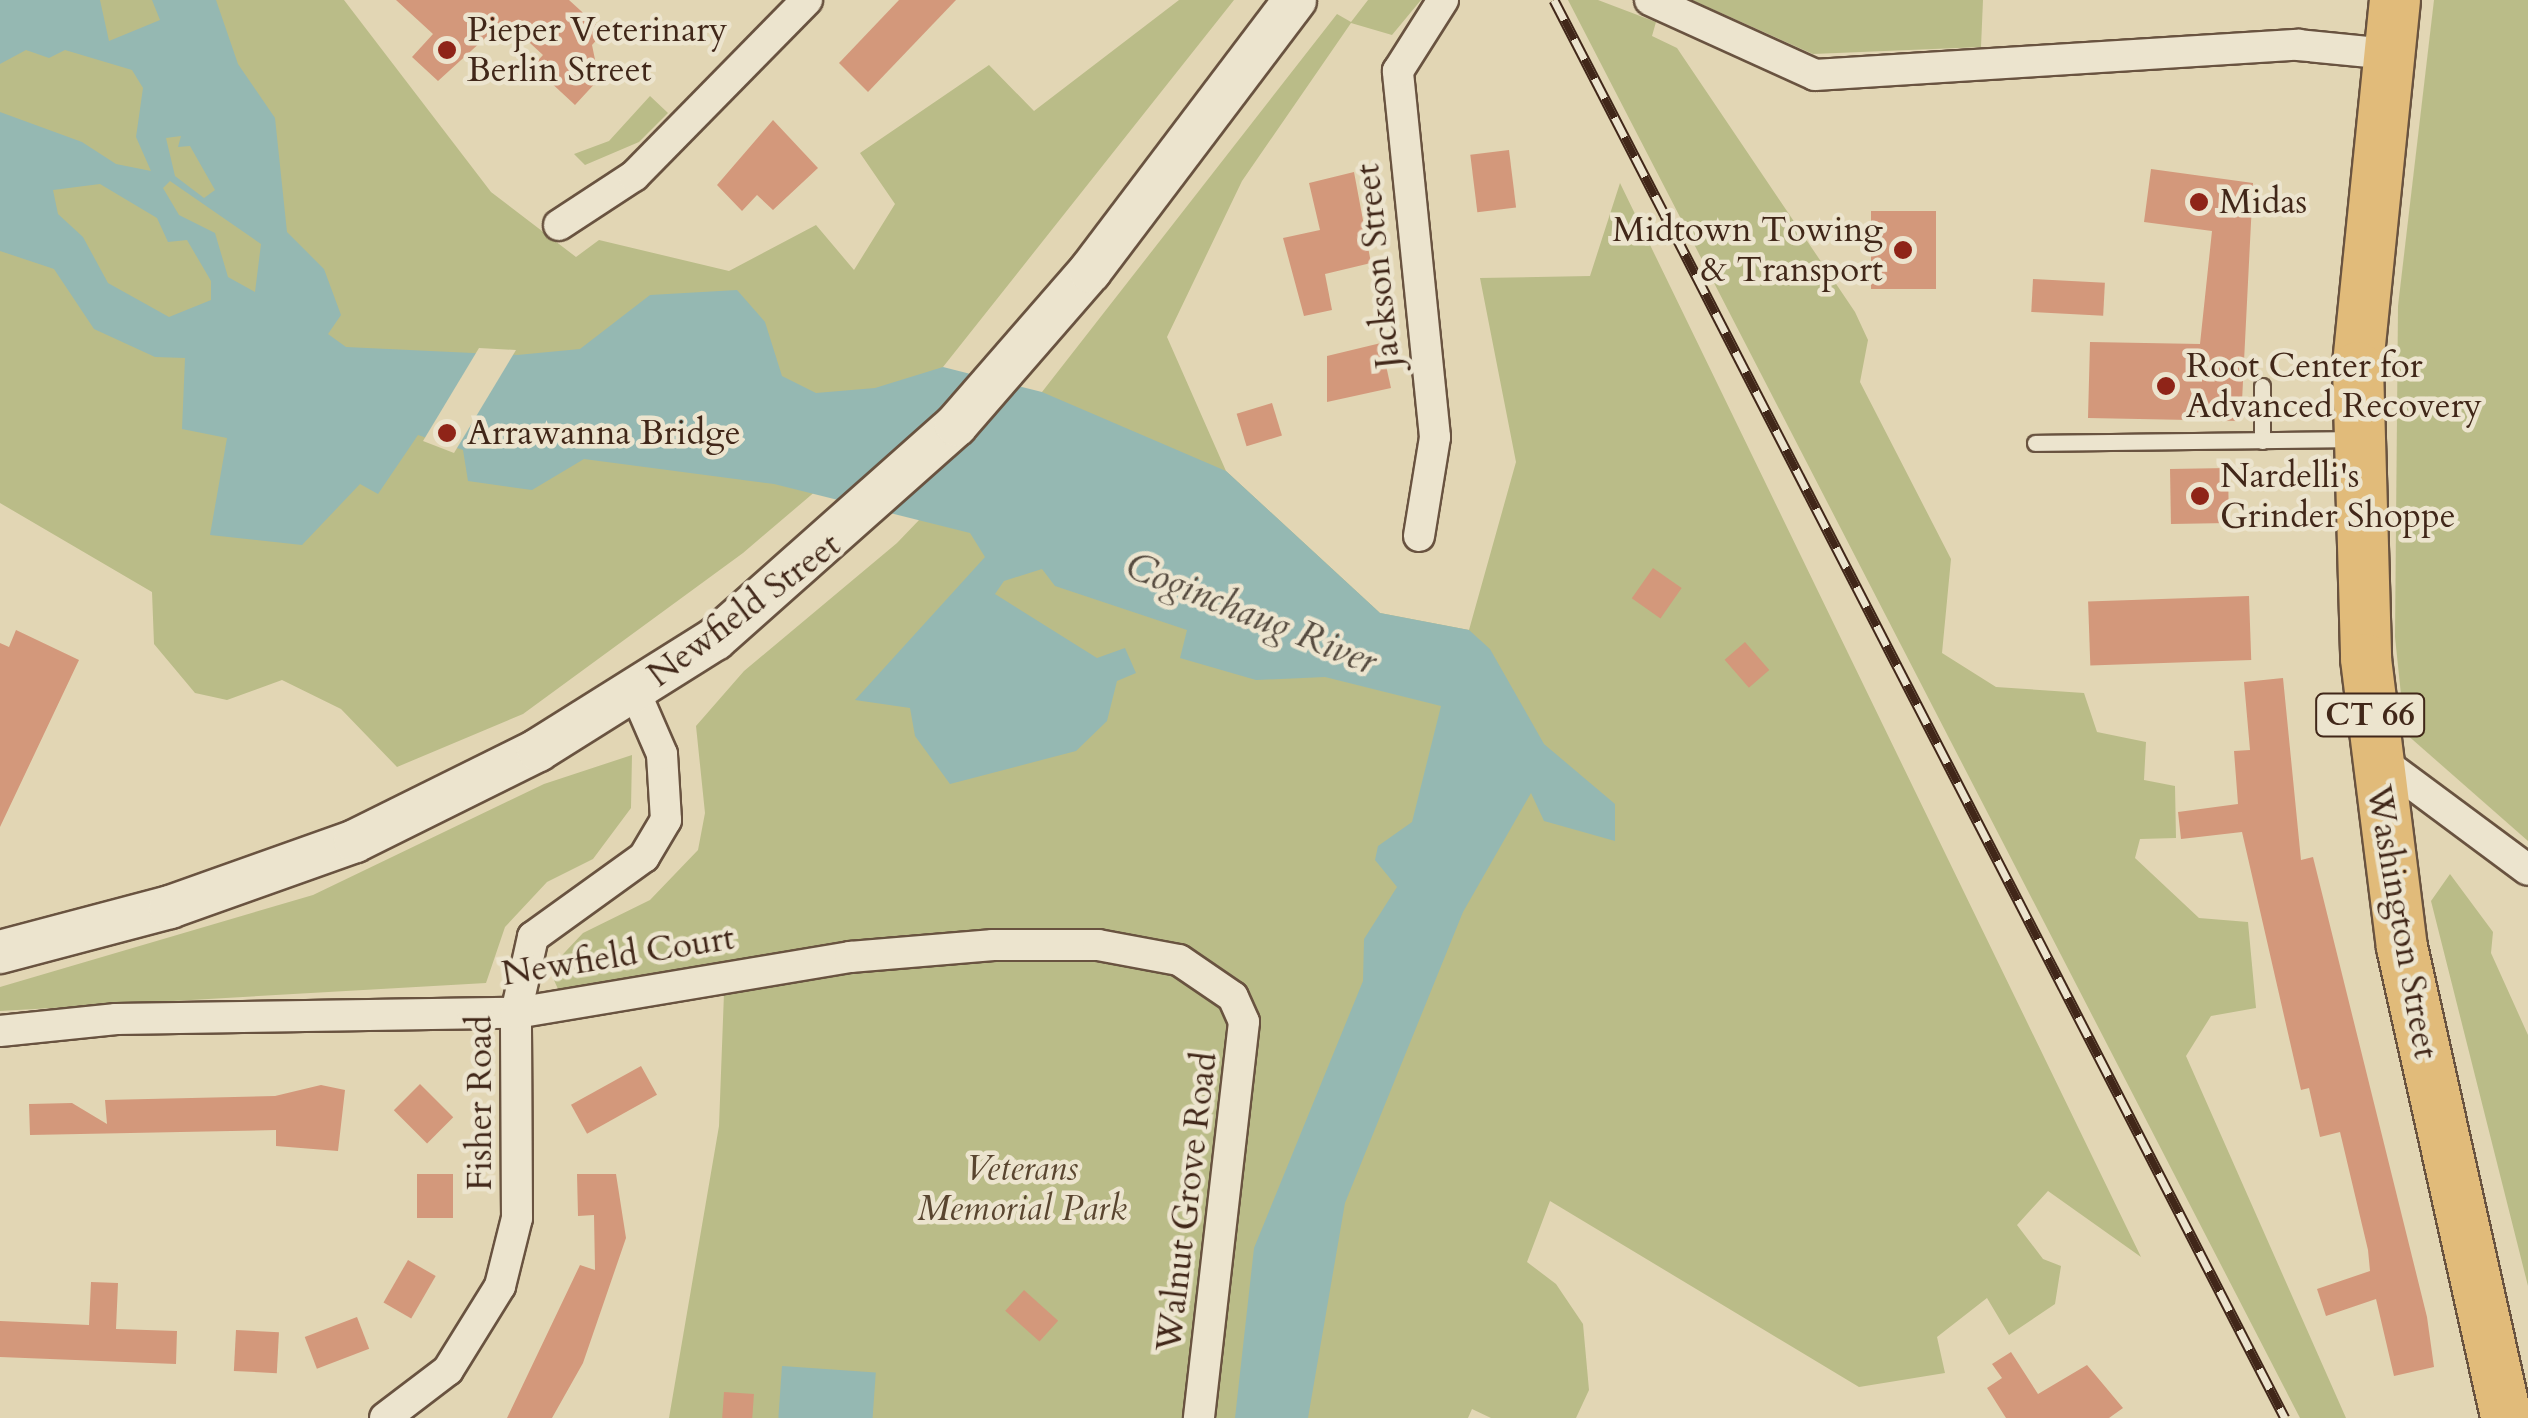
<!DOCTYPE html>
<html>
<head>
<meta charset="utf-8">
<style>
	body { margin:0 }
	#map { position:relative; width:2528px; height:1418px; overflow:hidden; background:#e2d6b4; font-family:Cardo,serif }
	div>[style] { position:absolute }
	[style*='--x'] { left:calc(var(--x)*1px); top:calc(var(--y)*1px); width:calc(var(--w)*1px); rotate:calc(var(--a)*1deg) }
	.green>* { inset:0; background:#babc88 }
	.water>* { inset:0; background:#95b8b2; transform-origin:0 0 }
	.pier>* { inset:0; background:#e2d6b4 }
	.building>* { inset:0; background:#d3987b; transform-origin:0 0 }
	.roads { filter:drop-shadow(2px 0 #695340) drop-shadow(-2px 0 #695340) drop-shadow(0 2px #695340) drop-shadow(0 -2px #695340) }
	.service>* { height:15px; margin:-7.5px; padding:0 7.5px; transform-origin:7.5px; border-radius:7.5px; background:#ece4ce }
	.minor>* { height:30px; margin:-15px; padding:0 15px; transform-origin:15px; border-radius:15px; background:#ece4ce }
	.secondary>* { height:42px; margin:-21px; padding:0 21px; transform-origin:21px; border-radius:21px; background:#ece4ce }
	.trunk>* { height:50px; margin:-25px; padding:0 25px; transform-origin:25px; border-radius:25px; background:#e1bb7a }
	.rail>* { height:11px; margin-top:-5.5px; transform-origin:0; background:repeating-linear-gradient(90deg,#ece4ce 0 22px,#412719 0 44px); box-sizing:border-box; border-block:2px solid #412719 }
	.dots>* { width:28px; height:28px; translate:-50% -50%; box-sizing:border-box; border:5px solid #ece4ce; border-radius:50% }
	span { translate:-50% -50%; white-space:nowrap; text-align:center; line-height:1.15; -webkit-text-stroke:9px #ece4ce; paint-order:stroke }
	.shield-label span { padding:2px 8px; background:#ece4ce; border:2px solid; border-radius:8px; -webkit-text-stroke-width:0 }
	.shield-label { font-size:32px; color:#412719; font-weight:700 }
	.poi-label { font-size:35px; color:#412719 }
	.left { translate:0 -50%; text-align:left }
	.right { translate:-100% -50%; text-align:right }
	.street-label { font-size:35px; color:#412719 }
	.park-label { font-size:35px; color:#59452f; font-style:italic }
	.water-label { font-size:38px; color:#564b3f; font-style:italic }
</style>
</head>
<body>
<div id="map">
	<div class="green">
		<i style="clip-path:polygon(0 0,344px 0,491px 192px,576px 257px,599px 240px,729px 271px,816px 225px,854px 270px,895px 204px,860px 153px,989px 65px,1034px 111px,1179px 0,1234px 0,943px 367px,871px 444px,743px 553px,523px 714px,397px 767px,341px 709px,282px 680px,227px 700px,195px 693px,154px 644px,152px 592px,0 503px)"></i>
		<i style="clip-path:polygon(1368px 0,1421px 0,1392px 35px,1351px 23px,1242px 181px,1167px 337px,1226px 471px,1380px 613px,1469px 630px,1516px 462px,1480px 278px,1590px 276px,1620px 183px,2141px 1257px,2048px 1191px,2017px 1225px,2043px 1259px,2061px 1266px,2055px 1304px,2009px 1335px,1987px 1298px,1937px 1337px,1945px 1373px,1859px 1387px,1550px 1201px,1527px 1262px,1556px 1284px,1583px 1324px,1589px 1390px,1576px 1418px,1491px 1418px,1472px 1409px,1468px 1418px,669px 1418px,719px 1126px,724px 993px,571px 1018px,549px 969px,583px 933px,650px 900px,698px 850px,705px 813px,696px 726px,744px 671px,897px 543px,1042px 392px,1337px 14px,1351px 22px)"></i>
		<i style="clip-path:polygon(1568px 0,1598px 0,1656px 22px,1652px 36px,1677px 48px,1855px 312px,1868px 340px,1860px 382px,1951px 559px,1942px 653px,1996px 687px,2084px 693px,2097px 732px,2146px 742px,2144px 780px,2175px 786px,2176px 838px,2140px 839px,2135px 858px,2199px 918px,2248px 922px,2256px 1008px,2211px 1016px,2186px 1056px,2346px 1418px,2300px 1418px)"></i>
		<i style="clip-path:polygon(1692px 0,1983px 0,1981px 47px,1813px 54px)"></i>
		<i style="clip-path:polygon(2434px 0,2528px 0,2528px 841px,2405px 733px,2395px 637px,2398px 306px)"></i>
		<i style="clip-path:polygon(650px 96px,668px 113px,639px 142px,585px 165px,574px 154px,609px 141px)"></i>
		<i style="clip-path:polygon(632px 755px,631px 808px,593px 859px,547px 882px,505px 927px,486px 983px,0 1011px,0 987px,313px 895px,544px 784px)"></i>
		<i style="clip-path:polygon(2450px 874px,2493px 932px,2491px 953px,2528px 1035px,2528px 1286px,2431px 901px)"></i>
	</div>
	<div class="water">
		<i style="clip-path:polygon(evenodd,0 0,100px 0,109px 41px,160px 20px,152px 0,216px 0,238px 64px,275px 118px,287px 232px,324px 269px,341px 315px,328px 334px,346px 347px,517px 355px,580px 349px,650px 295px,737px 290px,765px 322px,782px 376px,816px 393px,875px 388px,943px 367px,1042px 392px,1226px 471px,1380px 613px,1469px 630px,1490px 649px,1544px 744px,1615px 804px,1615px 841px,1544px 821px,1531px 793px,1463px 912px,1345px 1203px,1308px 1418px,1235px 1418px,1254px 1248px,1363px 981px,1364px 939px,1397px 887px,1375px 860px,1378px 846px,1412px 822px,1441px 706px,1325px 677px,1256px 680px,1180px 658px,1187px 630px,1055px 586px,1042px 569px,1004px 581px,995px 594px,1097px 658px,1125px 648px,1136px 673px,1117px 681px,1107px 721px,1076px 751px,950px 784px,915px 736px,910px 708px,855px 700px,985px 557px,970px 533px,774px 484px,584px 459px,532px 490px,468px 481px,463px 450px,418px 435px,378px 494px,360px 484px,302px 545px,210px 535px,227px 438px,182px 429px,185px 358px,155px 357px,94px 329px,54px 269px,0 251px,0 112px,82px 142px,116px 164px,151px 171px,136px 137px,143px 88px,132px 70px,65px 50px,49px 58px,26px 50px,0 64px,0 0,181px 136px,178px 147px,190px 146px,215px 190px,204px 198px,175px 176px,166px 138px,181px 136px,0 0,170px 181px,261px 244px,255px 292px,228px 277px,215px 233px,179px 215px,163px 188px,170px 181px,0 0,100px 184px,157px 218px,168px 242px,187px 240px,211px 281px,211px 300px,169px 317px,108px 283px,83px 237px,58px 214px,53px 190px,100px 184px)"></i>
		<i style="left:782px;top:1366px;width:94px;height:52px;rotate:4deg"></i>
	</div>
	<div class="pier">
		<i style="clip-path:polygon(479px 348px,516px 350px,454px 453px,423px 441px)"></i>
	</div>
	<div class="building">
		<i style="clip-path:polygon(396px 0,569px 0,604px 32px,592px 45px,599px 79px,575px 105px,533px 66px,543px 55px,505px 20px,438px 81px,412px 57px,433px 34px)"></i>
		<i style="clip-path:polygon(899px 0,956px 0,868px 92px,839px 63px)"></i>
		<i style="clip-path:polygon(773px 120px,818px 168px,773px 210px,757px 195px,742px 211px,717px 185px)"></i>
		<i style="left:1509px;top:150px;width:58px;height:39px;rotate:83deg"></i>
		<i style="clip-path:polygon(2151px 169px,2253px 183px,2241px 421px,2088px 418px,2090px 342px,2200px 344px,2212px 231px,2144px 222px)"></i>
		<i style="clip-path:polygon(1354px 172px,1371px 263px,1325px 274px,1332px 310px,1304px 316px,1283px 238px,1320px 230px,1309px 183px)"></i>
		<i style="left:1871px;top:211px;width:65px;height:78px"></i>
		<i style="left:2033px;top:279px;width:72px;height:33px;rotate:3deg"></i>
		<i style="clip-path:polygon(1381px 343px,1391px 388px,1327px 402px,1327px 356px)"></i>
		<i style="left:1272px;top:403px;width:34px;height:37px;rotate:73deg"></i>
		<i style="left:2228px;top:468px;width:55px;height:58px;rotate:89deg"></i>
		<i style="left:1653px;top:568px;width:35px;height:37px;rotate:35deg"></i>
		<i style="left:2249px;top:596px;width:64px;height:161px;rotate:88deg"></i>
		<i style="clip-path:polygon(16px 630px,79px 660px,0 827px,0 643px,9px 647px)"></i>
		<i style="left:1745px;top:642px;width:37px;height:27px;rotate:49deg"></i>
		<i style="clip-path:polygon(2283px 678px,2301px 860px,2313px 857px,2427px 1317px,2434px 1367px,2394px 1376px,2376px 1299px,2326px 1316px,2317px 1289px,2370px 1271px,2368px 1250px,2340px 1132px,2320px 1137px,2309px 1088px,2301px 1090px,2242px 832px,2181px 839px,2178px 812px,2238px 804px,2234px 751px,2250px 750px,2244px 682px)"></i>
		<i style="left:641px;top:1066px;width:33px;height:80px;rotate:61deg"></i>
		<i style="left:420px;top:1084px;width:47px;height:37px;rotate:45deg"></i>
		<i style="clip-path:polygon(321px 1085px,345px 1090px,338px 1151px,276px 1146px,276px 1130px,30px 1135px,29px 1104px,72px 1103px,107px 1124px,105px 1100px,275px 1096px)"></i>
		<i style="left:453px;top:1174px;width:44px;height:36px;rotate:90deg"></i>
		<i style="clip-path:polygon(577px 1174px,616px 1174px,626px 1238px,583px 1363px,552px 1418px,507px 1418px,580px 1265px,595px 1270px,594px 1215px,578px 1216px)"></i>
		<i style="left:408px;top:1260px;width:32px;height:49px;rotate:30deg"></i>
		<i style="clip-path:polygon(91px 1282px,118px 1283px,116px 1329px,177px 1331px,176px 1364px,0 1357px,0 1321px,89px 1325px)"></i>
		<i style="left:1024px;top:1290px;width:46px;height:28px;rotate:42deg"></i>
		<i style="left:357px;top:1317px;width:34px;height:56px;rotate:69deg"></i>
		<i style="left:236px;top:1330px;width:43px;height:41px;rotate:3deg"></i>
		<i style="clip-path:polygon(2011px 1352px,2038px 1394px,2087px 1365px,2123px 1408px,2109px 1418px,2006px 1418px,1987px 1388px,2002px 1378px,1992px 1364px)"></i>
		<i style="left:724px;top:1392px;width:30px;height:26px;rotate:4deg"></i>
	</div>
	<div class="roads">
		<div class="service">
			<i style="--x:2262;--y:386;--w:55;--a:90"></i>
			<i style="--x:2035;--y:443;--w:317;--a:-0.7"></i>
		</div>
		<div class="minor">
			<i style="--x:1650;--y:0;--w:181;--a:24.4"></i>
			<i style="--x:1815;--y:75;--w:484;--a:-3.6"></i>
			<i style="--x:2298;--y:45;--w:90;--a:5.7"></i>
			<i style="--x:559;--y:225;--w:90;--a:-33.2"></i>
			<i style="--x:634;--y:176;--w:247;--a:-45.5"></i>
			<i style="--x:1419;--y:536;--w:100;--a:-80.8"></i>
			<i style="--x:1435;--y:437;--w:368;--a:-95.8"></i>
			<i style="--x:1398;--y:71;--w:84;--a:-57.6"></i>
			<i style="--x:2376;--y:757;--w:189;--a:36.6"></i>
			<i style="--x:0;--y:1031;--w:117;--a:-5.9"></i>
			<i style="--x:116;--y:1019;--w:400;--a:-0.9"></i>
			<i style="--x:516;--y:1013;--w:339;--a:-9.5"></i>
			<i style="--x:850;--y:957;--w:144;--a:-4.8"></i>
			<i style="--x:993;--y:945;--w:105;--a:0"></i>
			<i style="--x:1098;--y:945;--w:82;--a:10.5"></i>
			<i style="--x:1179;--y:960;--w:65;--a:34.4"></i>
			<i style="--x:1233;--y:997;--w:27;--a:66"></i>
			<i style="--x:1244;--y:1022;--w:399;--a:96.5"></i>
			<i style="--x:385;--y:1418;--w:79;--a:-37.3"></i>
			<i style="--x:448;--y:1370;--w:99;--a:-58.2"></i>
			<i style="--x:500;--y:1286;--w:70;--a:-76"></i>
			<i style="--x:517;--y:1218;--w:205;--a:-90.3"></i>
			<i style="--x:516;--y:1013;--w:78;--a:-77.4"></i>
			<i style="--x:533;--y:937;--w:137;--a:-35.8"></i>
			<i style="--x:644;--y:857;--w:43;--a:-59.3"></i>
			<i style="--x:666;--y:820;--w:66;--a:-93.5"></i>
			<i style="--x:662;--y:754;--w:68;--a:-113.5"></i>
		</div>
		<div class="secondary">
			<i style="--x:0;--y:952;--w:176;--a:-14.8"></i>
			<i style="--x:170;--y:907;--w:196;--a:-19.6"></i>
			<i style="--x:355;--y:841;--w:204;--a:-26.4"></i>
			<i style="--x:538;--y:750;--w:209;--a:-32.1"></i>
			<i style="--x:715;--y:639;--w:322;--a:-41.6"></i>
			<i style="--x:956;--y:425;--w:204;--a:-49"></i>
			<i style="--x:1090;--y:271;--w:340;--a:-52.9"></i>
		</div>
		<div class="trunk">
			<i style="--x:2395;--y:0;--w:369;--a:95.8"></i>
			<i style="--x:2358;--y:367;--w:292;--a:88.4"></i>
			<i style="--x:2366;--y:659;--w:290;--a:82.9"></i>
			<i style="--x:2402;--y:947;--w:482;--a:77.5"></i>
		</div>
	</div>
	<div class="rail">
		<i style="--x:1554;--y:0;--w:1595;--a:62.73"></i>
	</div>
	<div class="dots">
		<i style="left:447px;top:50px;background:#8f2418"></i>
		<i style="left:2199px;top:202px;background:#8f2418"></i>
		<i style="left:1903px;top:250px;background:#8f2418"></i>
		<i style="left:2166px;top:386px;background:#8f2418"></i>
		<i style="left:447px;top:433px;background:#8f2418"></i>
		<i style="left:2200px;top:496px;background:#8f2418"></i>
	</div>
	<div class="shield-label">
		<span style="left:2370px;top:715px">CT 66</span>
	</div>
	<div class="poi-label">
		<span class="left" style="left:467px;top:50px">Pieper Veterinary<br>Berlin Street</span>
		<span class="left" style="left:2219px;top:202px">Midas</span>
		<span class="right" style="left:1883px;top:250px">Midtown Towing<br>&amp; Transport</span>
		<span class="left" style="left:2186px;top:386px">Root Center for<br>Advanced Recovery</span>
		<span class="left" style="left:467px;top:433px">Arrawanna Bridge</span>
		<span class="left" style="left:2220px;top:496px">Nardelli's<br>Grinder Shoppe</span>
	</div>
	<div class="street-label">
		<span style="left:1378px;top:266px;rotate:-96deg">Jackson Street</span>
		<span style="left:744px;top:610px;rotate:-37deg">Newfield Street</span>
		<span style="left:2402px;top:922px;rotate:80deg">Washington Street</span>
		<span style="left:618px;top:956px;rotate:-9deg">Newfield Court</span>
		<span style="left:480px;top:1103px;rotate:-90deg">Fisher Road</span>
		<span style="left:1187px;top:1202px;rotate:-83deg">Walnut Grove Road</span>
	</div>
	<div class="park-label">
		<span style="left:1022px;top:1189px">Veterans<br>Memorial Park</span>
	</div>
	<div class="water-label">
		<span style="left:1251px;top:614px;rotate:22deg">Coginchaug River</span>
	</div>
</div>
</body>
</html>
